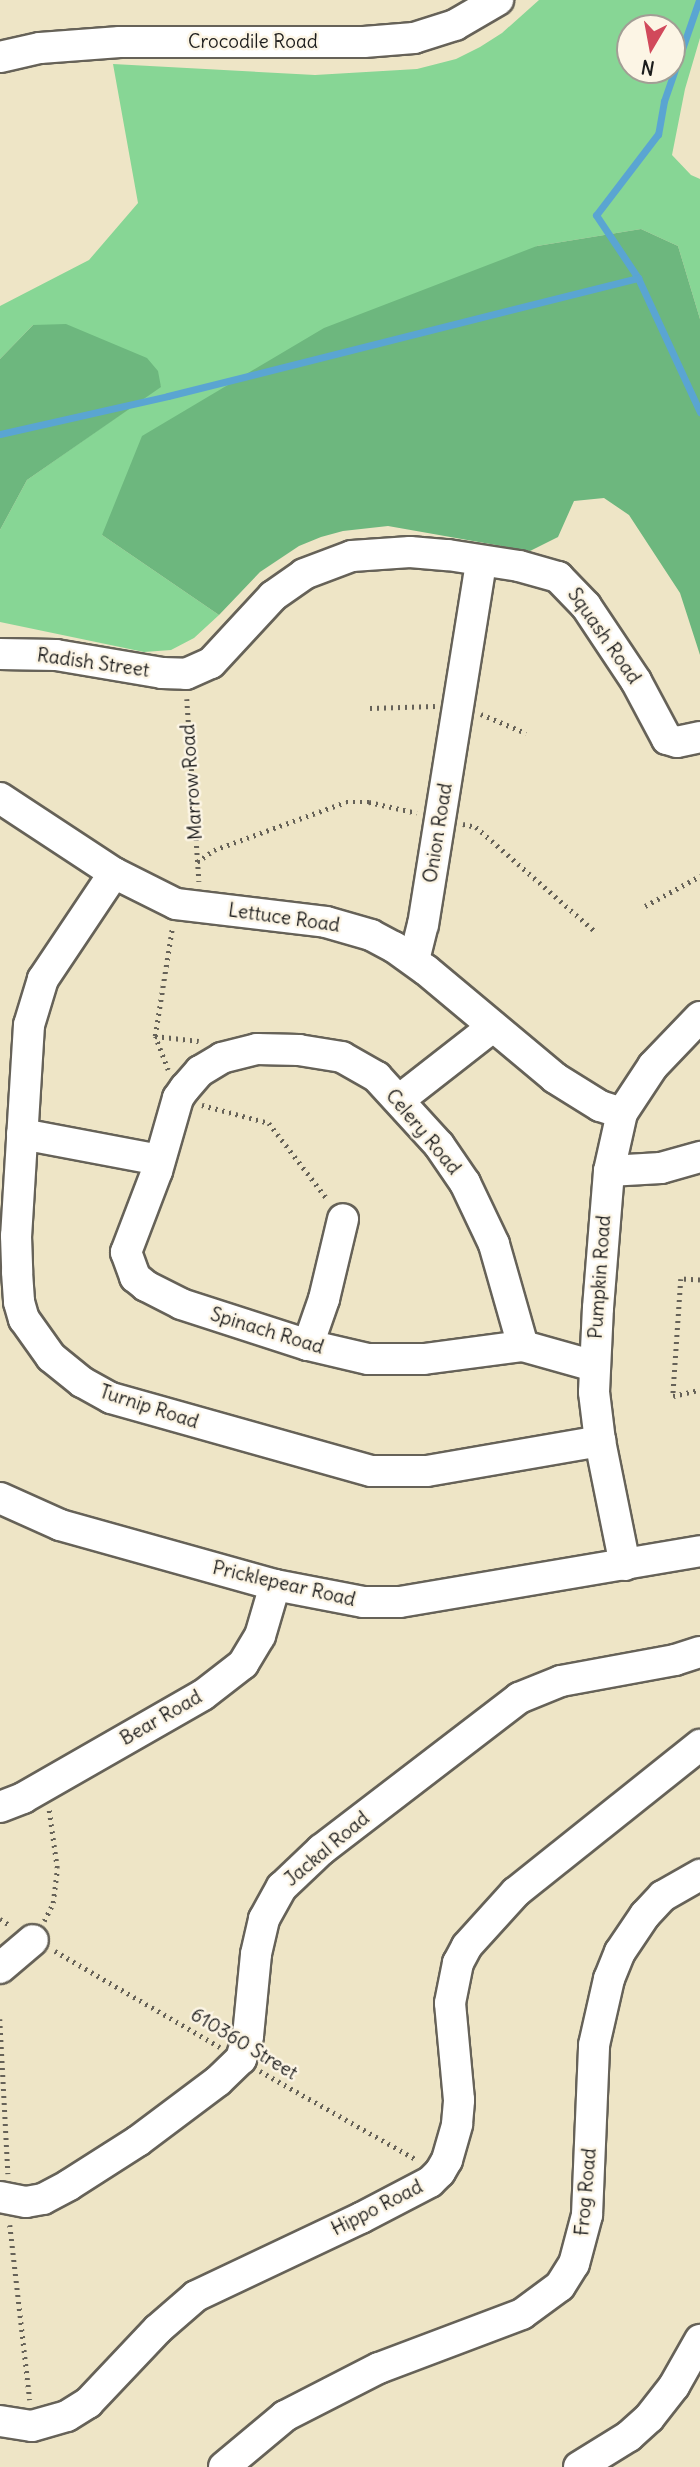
<!DOCTYPE html>
<html>
<head>
<meta charset="utf-8">
<style>
	body { margin:0 }
	#map { position:relative; width:700px; height:2467px; overflow:hidden; background:#eee5c6; font-family:Delius,sans-serif }
	div>[style] { position:absolute }
	[style*='--x'] { left:calc(var(--x)*1px); top:calc(var(--y)*1px); width:calc(var(--w)*1px); rotate:calc(var(--a)*1deg) }
	.green>* { inset:0; background:#87d695 }
	.forest>* { inset:0; background:#6db77e }
	.stream>* { height:7px; margin:-3.5px; padding:0 3.5px; transform-origin:3.5px; border-radius:3.5px; background:#5aa5d2 }
	.path>* { height:4.5px; margin-top:-2.25px; transform-origin:0; background:repeating-linear-gradient(90deg,#666258 0 2px,transparent 0 7px) }
	.roads { filter:drop-shadow(2px 0 #666258) drop-shadow(-2px 0 #666258) drop-shadow(0 2px #666258) drop-shadow(0 -2px #666258) }
	.minor>* { height:30px; margin:-15px; padding:0 15px; transform-origin:15px; border-radius:15px; background:#fff }
	span { translate:-50% -50%; white-space:nowrap; text-align:center; line-height:1.15; -webkit-text-stroke:5px #fcf5e5; paint-order:stroke }
	.street-label { font-size:19px; color:#1c1c1c }
	.north { position:absolute; left:616px; top:14px; width:70px; height:70px; box-sizing:border-box; background:#fcf5e5; border:2px solid #a29e95; border-radius:50%; rotate:190deg; font-size:19px; font-weight:700; line-height:28px; text-align:center; color:#1c1c1c }
	.north::after { content:''; display:block; margin:auto; width:24px; height:32px; background:#d1495b; clip-path:polygon(50% 0,100% 100%,50% 72%,0 100%) }
</style>
</head>
<body>
<div id="map">
	<div class="green">
		<i style="clip-path:polygon(evenodd,539px 0,700px 0,700px 38px,685px 89px,672px 155px,691px 175px,700px 179px,700px 319px,678px 246px,641px 229px,537px 246px,102px 535px,219px 615px,194px 638px,171px 650px,144px 652px,0 622px,0 530px,27px 480px,161px 386px,33px 325px,0 359px,0 306px,89px 260px,138px 203px,113px 64px,315px 75px,417px 69px,456px 59px,480px 47px,502px 33px,539px 0,630px 28px,672px 28px,672px 70px,630px 70px,630px 28px)"></i>
	</div>
	<div class="forest">
		<i style="clip-path:polygon(641px 229px,678px 246px,700px 319px,700px 655px,680px 593px,629px 515px,604px 498px,574px 501px,558px 537px,530px 551px,388px 526px,343px 531px,321px 537px,299px 546px,260px 572px,219px 615px,102px 535px,142px 436px,324px 328px,537px 246px)"></i>
		<i style="clip-path:polygon(66px 324px,147px 358px,158px 371px,161px 387px,27px 480px,0 530px,0 359px,33px 325px)"></i>
	</div>
	<div class="stream">
		<i style="--x:699;--y:0;--w:107;--a:109.1"></i>
		<i style="--x:664;--y:101;--w:34;--a:100"></i>
		<i style="--x:658;--y:134;--w:102;--a:127.4"></i>
		<i style="--x:596;--y:215;--w:76;--a:56.3"></i>
		<i style="--x:638;--y:278;--w:148;--a:65.2"></i>
		<i style="--x:0;--y:434;--w:172;--a:-12.7"></i>
		<i style="--x:168;--y:396;--w:485;--a:-14.1"></i>
	</div>
	<div class="path">
		<i style="--x:187;--y:699;--w:183;--a:86.2"></i>
		<i style="--x:370;--y:708;--w:65;--a:-1.8"></i>
		<i style="--x:481;--y:714;--w:49;--a:22.9"></i>
		<i style="--x:463;--y:824;--w:13;--a:13"></i>
		<i style="--x:476;--y:827;--w:158;--a:41.2"></i>
		<i style="--x:197;--y:862;--w:21;--a:-35"></i>
		<i style="--x:214;--y:850;--w:140;--a:-20"></i>
		<i style="--x:346;--y:802;--w:23;--a:0"></i>
		<i style="--x:369;--y:802;--w:49;--a:12.9"></i>
		<i style="--x:645;--y:906;--w:63;--a:-28.6"></i>
		<i style="--x:155;--y:1036;--w:44;--a:6.5"></i>
		<i style="--x:168;--y:1070;--w:36;--a:-111"></i>
		<i style="--x:155;--y:1036;--w:108;--a:-81"></i>
		<i style="--x:202;--y:1105;--w:69;--a:15"></i>
		<i style="--x:269;--y:1123;--w:97;--a:52.5"></i>
		<i style="--x:700;--y:1280;--w:19;--a:-177"></i>
		<i style="--x:681;--y:1279;--w:117;--a:93.9"></i>
		<i style="--x:673;--y:1396;--w:28;--a:-13"></i>
		<i style="--x:0;--y:1919;--w:13;--a:32"></i>
		<i style="--x:44;--y:1921;--w:20;--a:-63"></i>
		<i style="--x:53;--y:1903;--w:35;--a:-83"></i>
		<i style="--x:57;--y:1868;--w:59;--a:-97.9"></i>
		<i style="--x:55;--y:1951;--w:191;--a:30.2"></i>
		<i style="--x:0;--y:2019;--w:155;--a:87"></i>
		<i style="--x:260;--y:2071;--w:180;--a:29.5"></i>
		<i style="--x:10;--y:2225;--w:176;--a:83.5"></i>
	</div>
	<div class="roads">
		<div class="minor">
			<i style="--x:0;--y:57;--w:41;--a:-12.7"></i>
			<i style="--x:40;--y:48;--w:80;--a:-4.3"></i>
			<i style="--x:120;--y:42;--w:244;--a:0"></i>
			<i style="--x:364;--y:42;--w:50;--a:-4.6"></i>
			<i style="--x:414;--y:38;--w:43;--a:-17.6"></i>
			<i style="--x:455;--y:25;--w:50;--a:-30.2"></i>
			<i style="--x:0;--y:654;--w:56;--a:1"></i>
			<i style="--x:56;--y:655;--w:108;--a:9.6"></i>
			<i style="--x:162;--y:673;--w:24;--a:2"></i>
			<i style="--x:186;--y:674;--w:27;--a:-24"></i>
			<i style="--x:211;--y:663;--w:91;--a:-47.2"></i>
			<i style="--x:273;--y:596;--w:38;--a:-35"></i>
			<i style="--x:304;--y:574;--w:51;--a:-20.6"></i>
			<i style="--x:352;--y:556;--w:58;--a:-3.9"></i>
			<i style="--x:410;--y:552;--w:38;--a:5"></i>
			<i style="--x:448;--y:555;--w:72;--a:8.8"></i>
			<i style="--x:519;--y:566;--w:41;--a:15.8"></i>
			<i style="--x:558;--y:577;--w:40;--a:46"></i>
			<i style="--x:586;--y:606;--w:90;--a:56.3"></i>
			<i style="--x:636;--y:681;--w:66;--a:61.9"></i>
			<i style="--x:667;--y:739;--w:10;--a:17"></i>
			<i style="--x:677;--y:742;--w:24;--a:-12"></i>
			<i style="--x:0;--y:798;--w:136;--a:33.3"></i>
			<i style="--x:114;--y:873;--w:69;--a:26.6"></i>
			<i style="--x:176;--y:904;--w:151;--a:6.8"></i>
			<i style="--x:326;--y:922;--w:47;--a:16.1"></i>
			<i style="--x:371;--y:935;--w:26;--a:28"></i>
			<i style="--x:394;--y:947;--w:39;--a:36"></i>
			<i style="--x:426;--y:970;--w:168;--a:39.9"></i>
			<i style="--x:555;--y:1078;--w:53;--a:31.9"></i>
			<i style="--x:600;--y:1106;--w:23;--a:18"></i>
			<i style="--x:114;--y:873;--w:128;--a:123.8"></i>
			<i style="--x:43;--y:979;--w:48;--a:106.9"></i>
			<i style="--x:29;--y:1025;--w:211;--a:93.5"></i>
			<i style="--x:16;--y:1236;--w:36;--a:88"></i>
			<i style="--x:17;--y:1272;--w:30;--a:86"></i>
			<i style="--x:19;--y:1302;--w:18;--a:74"></i>
			<i style="--x:24;--y:1319;--w:47;--a:54.6"></i>
			<i style="--x:51;--y:1357;--w:40;--a:39"></i>
			<i style="--x:82;--y:1382;--w:33;--a:29"></i>
			<i style="--x:111;--y:1398;--w:270;--a:15.7"></i>
			<i style="--x:371;--y:1471;--w:56;--a:0"></i>
			<i style="--x:427;--y:1471;--w:176;--a:-9.8"></i>
			<i style="--x:414;--y:960;--w:36;--a:-76"></i>
			<i style="--x:423;--y:925;--w:368;--a:-80.9"></i>
			<i style="--x:399;--y:1100;--w:117;--a:-38"></i>
			<i style="--x:22;--y:1134;--w:140;--a:10.7"></i>
			<i style="--x:609;--y:1171;--w:52;--a:-3.3"></i>
			<i style="--x:661;--y:1168;--w:41;--a:-15.8"></i>
			<i style="--x:308;--y:1345;--w:49;--a:-70.8"></i>
			<i style="--x:324;--y:1299;--w:82;--a:-76.6"></i>
			<i style="--x:523;--y:1346;--w:106;--a:-105.9"></i>
			<i style="--x:494;--y:1244;--w:68;--a:-115.4"></i>
			<i style="--x:465;--y:1183;--w:46;--a:-124.4"></i>
			<i style="--x:439;--y:1145;--w:92;--a:-132.4"></i>
			<i style="--x:377;--y:1077;--w:40;--a:-150.3"></i>
			<i style="--x:342;--y:1057;--w:44;--a:-170.8"></i>
			<i style="--x:299;--y:1050;--w:42;--a:-178.6"></i>
			<i style="--x:257;--y:1049;--w:36;--a:166"></i>
			<i style="--x:222;--y:1058;--w:26;--a:149"></i>
			<i style="--x:200;--y:1071;--w:23;--a:131"></i>
			<i style="--x:185;--y:1088;--w:12;--a:125"></i>
			<i style="--x:178;--y:1098;--w:76;--a:106"></i>
			<i style="--x:157;--y:1171;--w:87;--a:110.9"></i>
			<i style="--x:126;--y:1252;--w:27;--a:70"></i>
			<i style="--x:135;--y:1277;--w:14;--a:39"></i>
			<i style="--x:146;--y:1286;--w:39;--a:27"></i>
			<i style="--x:181;--y:1304;--w:133;--a:17.9"></i>
			<i style="--x:308;--y:1345;--w:62;--a:13.1"></i>
			<i style="--x:368;--y:1359;--w:56;--a:0"></i>
			<i style="--x:424;--y:1359;--w:100;--a:-7.5"></i>
			<i style="--x:523;--y:1346;--w:74;--a:15.7"></i>
			<i style="--x:0;--y:1498;--w:66;--a:24.2"></i>
			<i style="--x:60;--y:1525;--w:223;--a:15.6"></i>
			<i style="--x:275;--y:1585;--w:90;--a:10.9"></i>
			<i style="--x:363;--y:1602;--w:37;--a:0"></i>
			<i style="--x:400;--y:1602;--w:304;--a:-9.6"></i>
			<i style="--x:625;--y:1565;--w:126;--a:-101.4"></i>
			<i style="--x:600;--y:1441;--w:49;--a:-97"></i>
			<i style="--x:594;--y:1392;--w:84;--a:-87.3"></i>
			<i style="--x:598;--y:1308;--w:137;--a:-85.4"></i>
			<i style="--x:609;--y:1171;--w:59;--a:-77.4"></i>
			<i style="--x:622;--y:1113;--w:56;--a:-56.6"></i>
			<i style="--x:653;--y:1066;--w:68;--a:-46.2"></i>
			<i style="--x:0;--y:1807;--w:25;--a:-21"></i>
			<i style="--x:23;--y:1798;--w:207;--a:-29.8"></i>
			<i style="--x:203;--y:1695;--w:51;--a:-37.8"></i>
			<i style="--x:243;--y:1664;--w:33;--a:-59"></i>
			<i style="--x:260;--y:1636;--w:53;--a:-73.6"></i>
			<i style="--x:0;--y:1968;--w:43;--a:-40.3"></i>
			<i style="--x:0;--y:2197;--w:26;--a:11"></i>
			<i style="--x:26;--y:2202;--w:17;--a:-10"></i>
			<i style="--x:43;--y:2199;--w:30;--a:-28"></i>
			<i style="--x:69;--y:2185;--w:82;--a:-32.5"></i>
			<i style="--x:138;--y:2141;--w:100;--a:-36.9"></i>
			<i style="--x:218;--y:2081;--w:32;--a:-44"></i>
			<i style="--x:241;--y:2059;--w:24;--a:-73"></i>
			<i style="--x:248;--y:2036;--w:82;--a:-84.4"></i>
			<i style="--x:256;--y:1954;--w:36;--a:-77"></i>
			<i style="--x:264;--y:1919;--w:37;--a:-61"></i>
			<i style="--x:282;--y:1887;--w:54;--a:-43.5"></i>
			<i style="--x:321;--y:1850;--w:250;--a:-37.5"></i>
			<i style="--x:519;--y:1698;--w:45;--a:-22"></i>
			<i style="--x:561;--y:1681;--w:116;--a:-10.4"></i>
			<i style="--x:675;--y:1660;--w:26;--a:-18"></i>
			<i style="--x:0;--y:2421;--w:32;--a:9"></i>
			<i style="--x:32;--y:2426;--w:36;--a:-16"></i>
			<i style="--x:67;--y:2416;--w:25;--a:-32"></i>
			<i style="--x:88;--y:2403;--w:102;--a:-46.6"></i>
			<i style="--x:158;--y:2329;--w:50;--a:-41"></i>
			<i style="--x:196;--y:2296;--w:183;--a:-25.3"></i>
			<i style="--x:361;--y:2218;--w:78;--a:-27.6"></i>
			<i style="--x:430;--y:2182;--w:14;--a:-45"></i>
			<i style="--x:440;--y:2172;--w:14;--a:-60"></i>
			<i style="--x:447;--y:2160;--w:37;--a:-74"></i>
			<i style="--x:457;--y:2124;--w:24;--a:-85"></i>
			<i style="--x:459;--y:2100;--w:97;--a:-95.3"></i>
			<i style="--x:450;--y:2003;--w:41;--a:-78.7"></i>
			<i style="--x:458;--y:1963;--w:19;--a:-62"></i>
			<i style="--x:467;--y:1946;--w:73;--a:-47.8"></i>
			<i style="--x:516;--y:1892;--w:236;--a:-38.6"></i>
			<i style="--x:224;--y:2467;--w:80;--a:-39.9"></i>
			<i style="--x:285;--y:2416;--w:106;--a:-27.1"></i>
			<i style="--x:379;--y:2368;--w:153;--a:-20.7"></i>
			<i style="--x:522;--y:2314;--w:47;--a:-36.4"></i>
			<i style="--x:560;--y:2286;--w:26;--a:-58"></i>
			<i style="--x:574;--y:2264;--w:51;--a:-75.1"></i>
			<i style="--x:587;--y:2215;--w:170;--a:-87.6"></i>
			<i style="--x:594;--y:2045;--w:68;--a:-77.2"></i>
			<i style="--x:609;--y:1979;--w:29;--a:-68"></i>
			<i style="--x:620;--y:1952;--w:45;--a:-56"></i>
			<i style="--x:645;--y:1915;--w:26;--a:-47"></i>
			<i style="--x:663;--y:1896;--w:43;--a:-29.6"></i>
			<i style="--x:579;--y:2467;--w:59;--a:-31.8"></i>
			<i style="--x:629;--y:2436;--w:27;--a:-42"></i>
			<i style="--x:649;--y:2418;--w:41;--a:-52"></i>
			<i style="--x:674;--y:2386;--w:53;--a:-60.5"></i>
		</div>
	</div>
	<div class="street-label">
		<span style="left:253px;top:42px">Crocodile Road</span>
		<span style="left:604px;top:636px;rotate:55deg">Squash Road</span>
		<span style="left:93px;top:663px;rotate:8deg">Radish Street</span>
		<span style="left:192px;top:782px;rotate:-94deg">Marrow Road</span>
		<span style="left:438px;top:833px;rotate:-81deg">Onion Road</span>
		<span style="left:284px;top:918px;rotate:8deg">Lettuce Road</span>
		<span style="left:423px;top:1132px;rotate:50deg">Celery Road</span>
		<span style="left:600px;top:1277px;rotate:-86deg">Pumpkin Road</span>
		<span style="left:267px;top:1331px;rotate:17deg">Spinach Road</span>
		<span style="left:149px;top:1407px;rotate:18deg">Turnip Road</span>
		<span style="left:284px;top:1584px;rotate:13deg">Pricklepear Road</span>
		<span style="left:161px;top:1718px;rotate:-30deg">Bear Road</span>
		<span style="left:327px;top:1849px;rotate:-40deg">Jackal Road</span>
		<span style="left:244px;top:2044px;rotate:31deg">610360 Street</span>
		<span style="left:586px;top:2192px;rotate:-85deg">Frog Road</span>
		<span style="left:377px;top:2208px;rotate:-27deg">Hippo Road</span>
	</div>
	<div class="north">N</div>
</div>
</body>
</html>
